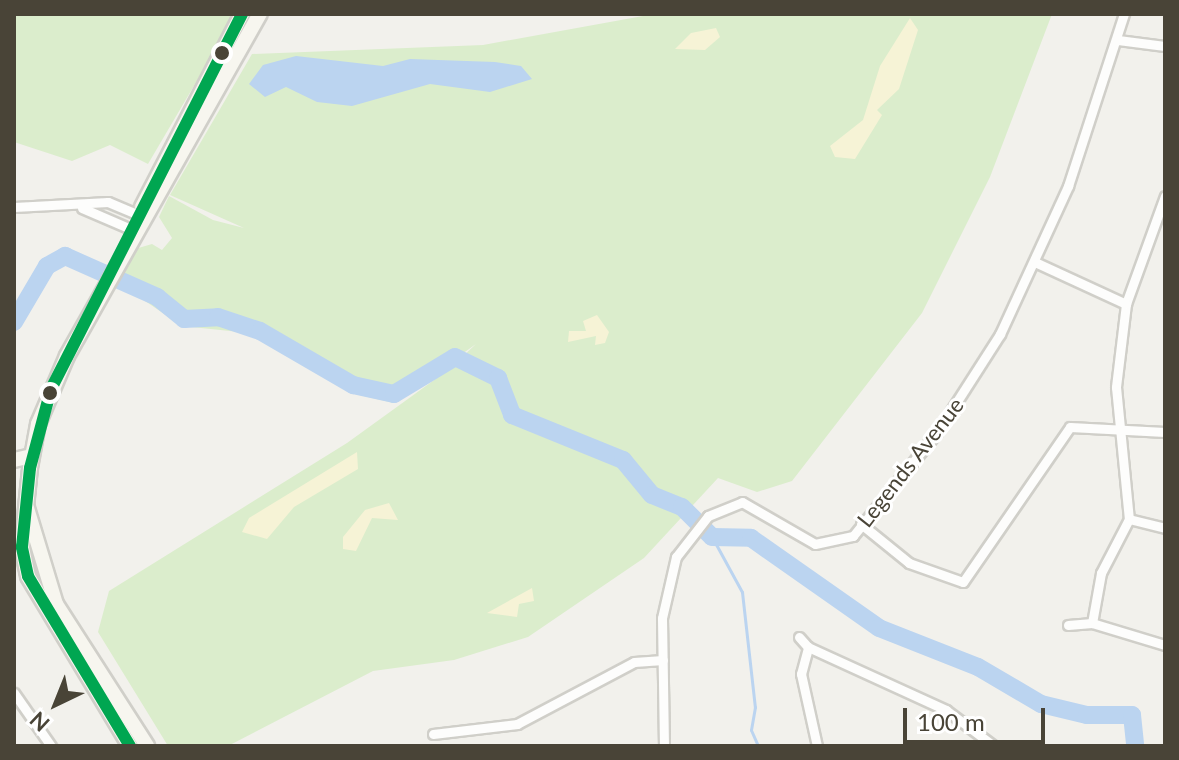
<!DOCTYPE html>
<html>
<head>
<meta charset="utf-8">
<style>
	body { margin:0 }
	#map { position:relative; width:1179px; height:760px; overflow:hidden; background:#f2f1ec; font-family:Lato,sans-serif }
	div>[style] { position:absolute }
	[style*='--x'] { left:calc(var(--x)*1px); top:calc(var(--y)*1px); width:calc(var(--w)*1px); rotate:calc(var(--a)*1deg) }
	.green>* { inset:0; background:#dbedcc }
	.sand>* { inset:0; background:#f6f3d6 }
	.water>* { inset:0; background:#bbd4f0 }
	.stream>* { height:3px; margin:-1.5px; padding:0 1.5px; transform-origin:1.5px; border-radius:1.5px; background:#bbd4f0 }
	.river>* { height:18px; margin:-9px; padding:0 9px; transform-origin:9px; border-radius:9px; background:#bbd4f0 }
	.roads { filter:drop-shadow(2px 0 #d0cfc9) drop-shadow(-2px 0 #d0cfc9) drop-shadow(0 2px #d0cfc9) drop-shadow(0 -2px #d0cfc9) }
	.street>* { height:9px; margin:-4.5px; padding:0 4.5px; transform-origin:4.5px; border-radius:4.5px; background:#fdfdfc }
	.secondary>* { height:14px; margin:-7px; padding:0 7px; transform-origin:7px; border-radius:7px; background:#f7f6ef }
	.bus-1>* { height:12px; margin:-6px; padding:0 6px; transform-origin:6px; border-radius:6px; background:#00a651 }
	.dots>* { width:22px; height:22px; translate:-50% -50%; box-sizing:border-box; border:4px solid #fff; border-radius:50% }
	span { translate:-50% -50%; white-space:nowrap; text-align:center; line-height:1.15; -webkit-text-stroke:6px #fff; paint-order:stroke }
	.street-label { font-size:22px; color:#494437 }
	.frame { position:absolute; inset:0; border:16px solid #494437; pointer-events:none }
	.north { position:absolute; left:16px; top:664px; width:80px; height:80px; -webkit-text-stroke:6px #fff; paint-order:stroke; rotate:223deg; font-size:22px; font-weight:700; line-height:32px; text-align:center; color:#494437 }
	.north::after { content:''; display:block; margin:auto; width:28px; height:36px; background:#494437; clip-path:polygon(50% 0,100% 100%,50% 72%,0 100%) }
	.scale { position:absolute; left:903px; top:708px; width:142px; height:36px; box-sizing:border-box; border:4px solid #494437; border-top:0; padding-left:10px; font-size:24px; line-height:28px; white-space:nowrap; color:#494437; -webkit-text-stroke:6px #fff; paint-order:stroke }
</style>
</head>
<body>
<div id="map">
	<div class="green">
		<i style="clip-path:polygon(14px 14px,230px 14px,232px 21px,148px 164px,110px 145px,72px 161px,14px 142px)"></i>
		<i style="clip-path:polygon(654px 14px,1052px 14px,990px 177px,922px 313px,792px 481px,757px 492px,718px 478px,644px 558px,528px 637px,454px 660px,373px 671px,228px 746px,168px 746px,98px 632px,109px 591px,347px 443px,448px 370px,476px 344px,394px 403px,355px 394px,249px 333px,182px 326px,117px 282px,135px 249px,152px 244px,162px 250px,172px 238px,159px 217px,169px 196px,213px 220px,244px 228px,170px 195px,252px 54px,483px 45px)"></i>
	</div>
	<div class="sand">
		<i style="clip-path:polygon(910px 18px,918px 30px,899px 89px,877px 110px,882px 115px,855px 159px,835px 157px,830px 146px,863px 120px,880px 66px)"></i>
		<i style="clip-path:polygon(716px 28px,720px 37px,705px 50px,675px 49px,691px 33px)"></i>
		<i style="clip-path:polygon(597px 315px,609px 332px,605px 343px,595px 345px,596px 336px,568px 342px,569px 331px,586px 331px,583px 321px)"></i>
		<i style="clip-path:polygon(357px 452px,358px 469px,294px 507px,267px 539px,242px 532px,249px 518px)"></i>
		<i style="clip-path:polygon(389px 503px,398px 520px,372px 518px,356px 551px,343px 549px,343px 537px,365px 510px)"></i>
		<i style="clip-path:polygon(532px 588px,534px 601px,519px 604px,517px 617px,487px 613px)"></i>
	</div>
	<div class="water">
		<i style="clip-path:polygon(296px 56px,383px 66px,410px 59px,495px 62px,521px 66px,532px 79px,490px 92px,430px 84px,352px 106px,317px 102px,286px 87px,265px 97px,249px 84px,263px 65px)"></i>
	</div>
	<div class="stream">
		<i style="--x:712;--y:537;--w:63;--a:61.4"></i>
		<i style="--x:742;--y:592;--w:116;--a:83.6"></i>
		<i style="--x:755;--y:707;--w:23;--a:100"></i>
		<i style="--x:751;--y:730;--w:17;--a:66"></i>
	</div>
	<div class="river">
		<i style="--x:14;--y:322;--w:65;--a:-59.5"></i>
		<i style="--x:47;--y:266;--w:21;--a:-29"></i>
		<i style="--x:65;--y:256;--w:101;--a:24"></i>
		<i style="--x:157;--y:297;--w:35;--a:39"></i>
		<i style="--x:184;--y:319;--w:34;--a:-3"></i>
		<i style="--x:218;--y:317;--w:44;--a:18.4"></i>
		<i style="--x:260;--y:331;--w:108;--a:30.1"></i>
		<i style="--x:353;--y:385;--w:42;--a:12.4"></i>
		<i style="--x:394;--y:394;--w:71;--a:-31.2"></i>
		<i style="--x:455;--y:357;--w:48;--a:26"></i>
		<i style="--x:498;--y:378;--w:40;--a:69"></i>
		<i style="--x:512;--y:415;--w:120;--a:22.1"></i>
		<i style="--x:623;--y:460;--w:45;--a:50.4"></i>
		<i style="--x:652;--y:495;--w:32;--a:22"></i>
		<i style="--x:682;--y:507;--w:42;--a:45"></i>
		<i style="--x:712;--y:537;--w:39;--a:1"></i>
		<i style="--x:751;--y:538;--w:156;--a:35.1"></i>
		<i style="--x:879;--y:628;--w:106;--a:21.5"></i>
		<i style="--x:978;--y:667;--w:73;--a:30.4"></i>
		<i style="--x:1041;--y:704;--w:47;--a:13.4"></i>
		<i style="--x:1087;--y:715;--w:45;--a:0"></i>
		<i style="--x:1132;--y:715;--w:31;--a:84"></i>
	</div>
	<div class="roads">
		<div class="street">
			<i style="--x:1118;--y:40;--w:47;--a:7.3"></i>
			<i style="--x:1165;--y:196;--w:115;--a:109.9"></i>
			<i style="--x:1126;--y:304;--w:84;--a:96.9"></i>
			<i style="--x:1116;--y:387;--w:133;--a:84.4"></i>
			<i style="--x:1129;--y:519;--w:61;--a:117.4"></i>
			<i style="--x:1101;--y:573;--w:51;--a:100.2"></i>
			<i style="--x:1092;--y:623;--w:76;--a:16.8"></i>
			<i style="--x:14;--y:207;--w:94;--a:-3"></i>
			<i style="--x:108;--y:202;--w:41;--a:22.8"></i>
			<i style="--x:82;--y:208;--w:61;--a:23.2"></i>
			<i style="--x:1037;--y:263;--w:98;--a:24.7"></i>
			<i style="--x:1129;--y:519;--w:37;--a:14"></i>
			<i style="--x:861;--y:524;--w:62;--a:39.1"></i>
			<i style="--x:909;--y:563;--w:57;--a:19.4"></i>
			<i style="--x:963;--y:582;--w:188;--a:-55.4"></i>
			<i style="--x:1070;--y:427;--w:95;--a:3"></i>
			<i style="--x:1068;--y:625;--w:24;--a:-5"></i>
			<i style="--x:799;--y:637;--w:13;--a:48"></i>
			<i style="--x:14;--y:693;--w:65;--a:55.1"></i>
			<i style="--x:433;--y:734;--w:85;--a:-6.8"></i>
			<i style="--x:517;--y:724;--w:132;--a:-27.9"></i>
			<i style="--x:634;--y:662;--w:29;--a:-4"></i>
			<i style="--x:664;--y:746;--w:128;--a:-90.9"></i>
			<i style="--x:662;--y:618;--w:63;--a:-77.1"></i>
			<i style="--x:676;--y:557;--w:52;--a:-52"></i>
			<i style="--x:708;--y:516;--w:37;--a:-22"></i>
			<i style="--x:742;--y:502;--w:84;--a:29.9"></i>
			<i style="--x:815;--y:544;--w:39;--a:-12"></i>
			<i style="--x:853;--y:536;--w:135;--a:-51"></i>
			<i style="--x:938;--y:431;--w:115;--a:-57.4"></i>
			<i style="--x:1000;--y:334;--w:163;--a:-65.3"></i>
			<i style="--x:1068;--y:186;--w:181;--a:-72"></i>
			<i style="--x:817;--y:746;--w:74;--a:-102.5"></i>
			<i style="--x:801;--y:674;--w:28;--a:-75"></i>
			<i style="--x:808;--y:647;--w:152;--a:24.5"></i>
			<i style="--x:946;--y:710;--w:60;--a:36.9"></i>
		</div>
		<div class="secondary">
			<i style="--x:142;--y:207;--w:217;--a:-62.6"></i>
			<i style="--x:14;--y:460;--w:18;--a:-13"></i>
			<i style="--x:27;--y:508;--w:100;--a:73.2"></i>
			<i style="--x:56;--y:604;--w:169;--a:57.3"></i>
			<i style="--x:130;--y:746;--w:198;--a:-121"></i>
			<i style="--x:28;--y:576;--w:30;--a:-102"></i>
			<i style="--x:22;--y:547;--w:79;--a:-84.2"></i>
			<i style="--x:30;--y:468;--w:45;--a:-79.7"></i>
			<i style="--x:38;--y:424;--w:74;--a:-66.9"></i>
			<i style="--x:67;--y:356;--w:393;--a:-60.6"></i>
		</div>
	</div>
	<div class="bus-1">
		<i style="--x:130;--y:746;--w:198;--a:-121"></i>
		<i style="--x:28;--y:576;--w:30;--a:-102"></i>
		<i style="--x:22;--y:547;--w:79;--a:-84.2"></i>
		<i style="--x:30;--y:468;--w:82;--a:-75.1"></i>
		<i style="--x:51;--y:389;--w:421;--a:-63"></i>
	</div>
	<div class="dots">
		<i style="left:222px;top:53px;background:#494437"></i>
		<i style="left:50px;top:393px;background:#494437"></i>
	</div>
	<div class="street-label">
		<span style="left:910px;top:462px;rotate:-52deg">Legends Avenue</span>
	</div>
	<div class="frame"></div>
	<div class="north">N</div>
	<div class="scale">100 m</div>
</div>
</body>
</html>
